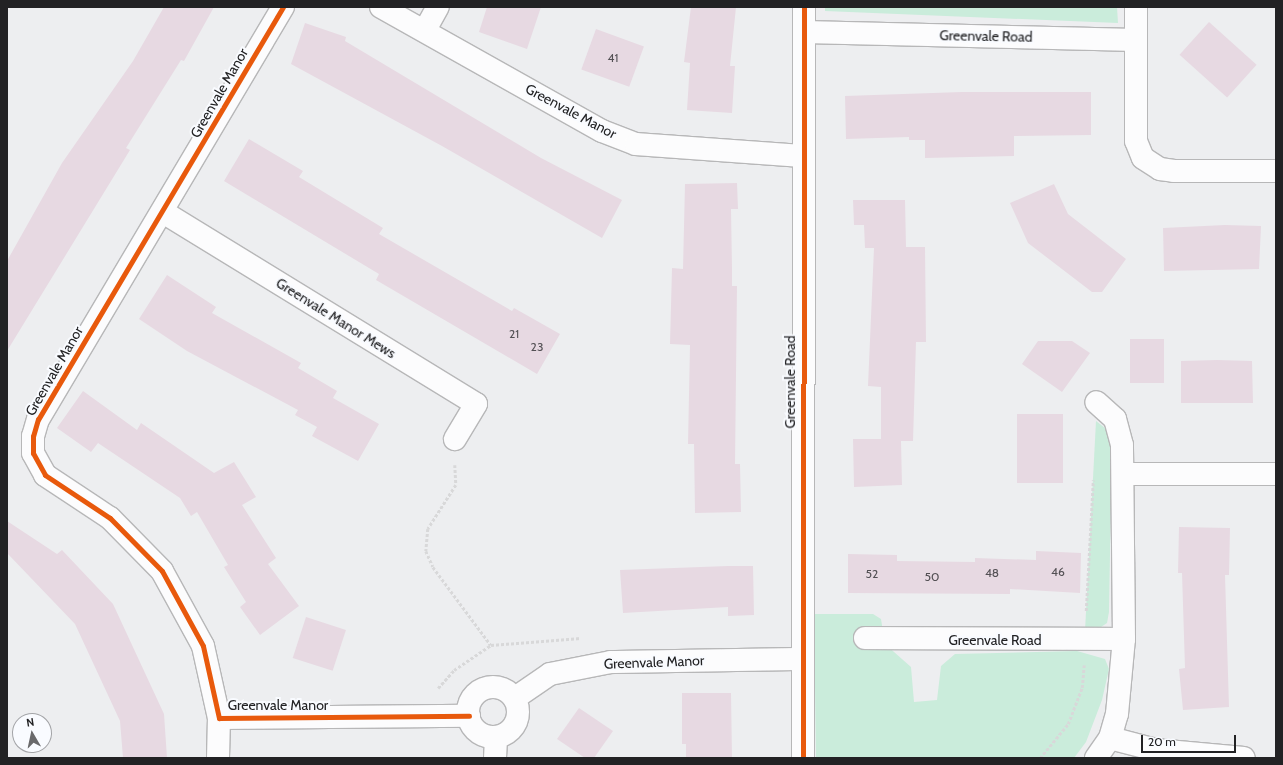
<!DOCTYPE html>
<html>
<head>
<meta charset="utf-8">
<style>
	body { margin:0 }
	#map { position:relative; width:1283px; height:765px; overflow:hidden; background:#edeef0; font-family:Cabin,sans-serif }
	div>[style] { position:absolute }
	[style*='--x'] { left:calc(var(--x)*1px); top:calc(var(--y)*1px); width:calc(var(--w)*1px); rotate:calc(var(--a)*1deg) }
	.green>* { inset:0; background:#caecdb }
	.building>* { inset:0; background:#e7d9e2; transform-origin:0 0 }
	.path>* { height:2.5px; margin-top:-1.25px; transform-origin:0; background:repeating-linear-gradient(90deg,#d8d8d9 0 3px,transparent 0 5px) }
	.roads { filter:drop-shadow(1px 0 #b7b7b8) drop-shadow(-1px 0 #b7b7b8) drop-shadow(0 1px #b7b7b8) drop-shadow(0 -1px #b7b7b8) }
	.minor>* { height:22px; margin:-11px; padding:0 11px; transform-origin:11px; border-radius:11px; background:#fcfcfd }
	.minor>.ring { margin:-11px; padding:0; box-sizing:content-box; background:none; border:22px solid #fcfcfd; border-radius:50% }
	.cycleway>* { height:5px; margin:-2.5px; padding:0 2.5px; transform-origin:2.5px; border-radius:2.5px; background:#e8590c }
	span { translate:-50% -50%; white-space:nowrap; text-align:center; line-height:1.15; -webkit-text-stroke:4px #f9fbff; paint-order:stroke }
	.number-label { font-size:12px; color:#535054 }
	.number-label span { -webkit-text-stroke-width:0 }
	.street-label { font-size:14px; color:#222224 }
	.frame { position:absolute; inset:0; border:8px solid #222224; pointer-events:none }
	.north { position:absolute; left:12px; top:713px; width:40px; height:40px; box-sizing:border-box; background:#f9fbff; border:1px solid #a3a4a7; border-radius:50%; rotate:351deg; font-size:11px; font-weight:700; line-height:16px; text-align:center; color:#222224 }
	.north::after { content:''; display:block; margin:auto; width:14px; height:18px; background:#69696b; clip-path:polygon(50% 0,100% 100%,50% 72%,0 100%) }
	.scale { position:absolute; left:1141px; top:735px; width:95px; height:18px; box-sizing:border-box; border:2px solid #222224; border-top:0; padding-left:5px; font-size:12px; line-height:14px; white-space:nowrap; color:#222224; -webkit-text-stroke:3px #f9fbff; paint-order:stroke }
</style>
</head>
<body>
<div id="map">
	<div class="green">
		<i style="clip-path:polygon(825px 7px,1117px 7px,1118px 23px,825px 11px)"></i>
		<i style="clip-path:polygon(1096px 421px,1105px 428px,1112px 442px,1109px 612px,1107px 623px,1098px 629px,1085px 631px)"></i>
		<i style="clip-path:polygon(814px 614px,873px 614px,881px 619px,885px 644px,911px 667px,914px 702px,937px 700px,941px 666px,955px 654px,1077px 651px,1105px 659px,1109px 669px,1102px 700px,1086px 742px,1074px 758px,816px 758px)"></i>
	</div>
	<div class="building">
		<i style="clip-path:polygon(164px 7px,214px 7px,184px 61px,181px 60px,126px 148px,130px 150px,7px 351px,7px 261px,62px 163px,133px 61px)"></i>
		<i style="clip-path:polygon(487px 7px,541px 7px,527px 49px,479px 32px)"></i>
		<i style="clip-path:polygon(691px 7px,736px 7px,730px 66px,735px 66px,732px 113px,687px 110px,690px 63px,684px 62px)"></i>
		<i style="left:1209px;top:22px;width:64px;height:44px;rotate:42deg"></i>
		<i style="clip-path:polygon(305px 23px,346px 37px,345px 41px,541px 158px,622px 200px,602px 238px,442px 146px,291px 64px)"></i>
		<i style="left:596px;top:29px;width:51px;height:43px;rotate:20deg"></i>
		<i style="clip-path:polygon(962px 92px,1091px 92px,1091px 135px,1014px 136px,1014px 156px,925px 158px,925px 140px,909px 140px,909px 137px,846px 139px,845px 96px)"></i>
		<i style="clip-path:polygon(249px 139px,303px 171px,299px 177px,383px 228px,379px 234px,512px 311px,514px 308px,560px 334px,537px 374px,376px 280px,379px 274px,224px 181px)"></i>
		<i style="clip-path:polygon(737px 183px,738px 209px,731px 209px,732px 268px,732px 286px,737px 286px,735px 464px,740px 464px,741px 512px,695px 513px,694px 444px,688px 444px,690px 345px,670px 344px,672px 268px,683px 269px,685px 184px)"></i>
		<i style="clip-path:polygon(1054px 184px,1068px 214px,1126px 259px,1102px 292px,1092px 292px,1028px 243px,1010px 203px)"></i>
		<i style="clip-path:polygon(853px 200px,905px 200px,906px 247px,925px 247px,926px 342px,916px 342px,913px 441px,901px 441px,902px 485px,854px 487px,853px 439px,881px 439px,881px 387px,868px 386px,874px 248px,865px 248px,864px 225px,854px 225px)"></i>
		<i style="clip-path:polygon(1225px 225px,1261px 226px,1259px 269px,1164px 271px,1163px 228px)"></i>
		<i style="clip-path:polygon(167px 275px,216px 307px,212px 313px,301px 363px,298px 368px,337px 391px,333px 398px,379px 424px,358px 461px,312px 436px,317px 427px,295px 415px,298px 410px,187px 351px,139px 319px)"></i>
		<i style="left:1164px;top:339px;width:44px;height:34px;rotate:90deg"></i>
		<i style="clip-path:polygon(1038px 341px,1072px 341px,1090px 353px,1062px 392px,1022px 364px)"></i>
		<i style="clip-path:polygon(1217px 360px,1252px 361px,1253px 403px,1181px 403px,1181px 361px)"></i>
		<i style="clip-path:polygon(83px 391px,137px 430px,141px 423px,214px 473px,234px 462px,256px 497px,242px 505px,276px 558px,268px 564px,299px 606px,260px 635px,240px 607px,246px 602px,224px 567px,228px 565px,197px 512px,191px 516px,180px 498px,98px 443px,91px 452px,57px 428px)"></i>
		<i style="left:1017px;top:414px;width:46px;height:69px"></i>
		<i style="clip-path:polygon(7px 521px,57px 554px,62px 550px,113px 604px,164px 714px,167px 758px,123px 758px,120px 721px,75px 624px,7px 553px)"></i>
		<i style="clip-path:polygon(1179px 527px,1230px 528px,1229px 575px,1225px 575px,1229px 707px,1183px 710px,1179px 669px,1185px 668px,1182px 573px,1178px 573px)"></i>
		<i style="clip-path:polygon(1036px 551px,1081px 553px,1080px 593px,1010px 589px,1010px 594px,848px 593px,848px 554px,897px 555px,897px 561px,975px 562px,975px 558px,1036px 560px)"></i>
		<i style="clip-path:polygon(728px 566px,753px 566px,754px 615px,728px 616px,728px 607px,623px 613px,620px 570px)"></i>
		<i style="left:306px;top:617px;width:42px;height:43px;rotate:18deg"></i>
		<i style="clip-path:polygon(682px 693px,731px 693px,732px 758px,686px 758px,686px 744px,682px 744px)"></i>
		<i style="clip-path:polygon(579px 708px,613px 731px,594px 758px,585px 758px,557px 739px)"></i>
	</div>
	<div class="path">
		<i style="--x:455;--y:465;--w:20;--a:87"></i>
		<i style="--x:456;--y:485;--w:52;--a:122.5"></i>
		<i style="--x:428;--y:529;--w:22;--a:95"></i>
		<i style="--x:426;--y:551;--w:17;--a:66"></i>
		<i style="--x:433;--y:567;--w:97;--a:53.4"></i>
		<i style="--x:1086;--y:611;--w:131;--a:-86.9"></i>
		<i style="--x:438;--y:688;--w:24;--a:-48"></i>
		<i style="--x:454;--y:670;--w:45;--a:-34"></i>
		<i style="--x:491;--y:645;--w:90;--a:-4.4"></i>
		<i style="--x:1040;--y:758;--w:44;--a:-50.5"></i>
		<i style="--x:1068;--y:724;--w:39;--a:-69"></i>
		<i style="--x:1082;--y:688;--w:23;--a:-85"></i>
	</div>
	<div class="roads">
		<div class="minor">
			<i style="--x:283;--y:7;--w:479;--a:120.7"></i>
			<i style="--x:38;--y:419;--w:18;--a:106"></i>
			<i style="--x:33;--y:436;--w:17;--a:90"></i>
			<i style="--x:33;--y:453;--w:25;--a:61"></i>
			<i style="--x:45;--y:475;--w:78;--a:33.5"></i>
			<i style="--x:110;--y:518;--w:74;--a:45.5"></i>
			<i style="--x:162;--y:571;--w:85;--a:61.3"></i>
			<i style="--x:203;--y:646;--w:74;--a:77.5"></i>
			<i style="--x:219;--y:718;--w:250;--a:-0.5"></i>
			<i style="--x:381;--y:7;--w:253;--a:29.3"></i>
			<i style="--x:602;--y:131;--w:36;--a:21"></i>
			<i style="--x:636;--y:144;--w:166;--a:4.1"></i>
			<i style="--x:425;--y:30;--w:26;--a:-61"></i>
			<i style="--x:804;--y:32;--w:332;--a:1.4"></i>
			<i style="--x:1136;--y:40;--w:33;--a:-90"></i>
			<i style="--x:1136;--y:40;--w:101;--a:90"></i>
			<i style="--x:1136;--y:141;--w:18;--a:68"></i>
			<i style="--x:1143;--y:158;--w:20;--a:33"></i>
			<i style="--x:1160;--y:169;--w:14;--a:8"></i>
			<i style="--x:1174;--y:171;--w:102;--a:0"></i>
			<i style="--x:163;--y:212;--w:367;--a:31.5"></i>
			<i style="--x:476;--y:404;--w:41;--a:121"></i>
			<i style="--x:1123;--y:474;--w:153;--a:0"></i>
			<i style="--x:865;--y:638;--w:259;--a:0.2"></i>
			<i class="ring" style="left:468px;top:687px;width:28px;height:28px"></i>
			<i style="--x:515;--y:698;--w:42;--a:-34.4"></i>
			<i style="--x:550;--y:674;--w:62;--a:-11.1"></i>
			<i style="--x:611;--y:662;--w:190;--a:-0.9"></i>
			<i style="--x:1110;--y:738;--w:48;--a:14.6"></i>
			<i style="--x:1156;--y:750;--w:88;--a:5.2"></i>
			<i style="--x:218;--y:758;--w:40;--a:-88.6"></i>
			<i style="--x:495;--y:758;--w:21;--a:-87"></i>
			<i style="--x:803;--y:758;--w:751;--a:-89.92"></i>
			<i style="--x:1096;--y:758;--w:24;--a:-55"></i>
			<i style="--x:1110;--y:738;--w:25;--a:-74"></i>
			<i style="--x:1117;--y:714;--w:75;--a:-84.7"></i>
			<i style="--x:1124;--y:639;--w:194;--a:-90.6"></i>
			<i style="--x:1122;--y:445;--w:27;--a:-105"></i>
			<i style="--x:1115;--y:419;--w:25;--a:-138"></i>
		</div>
	</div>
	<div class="cycleway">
		<i style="--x:283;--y:7;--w:479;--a:120.7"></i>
		<i style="--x:38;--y:419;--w:18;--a:106"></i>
		<i style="--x:33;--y:436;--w:17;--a:90"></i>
		<i style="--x:33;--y:453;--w:25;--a:61"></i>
		<i style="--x:45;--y:475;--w:78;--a:33.5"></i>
		<i style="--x:110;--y:518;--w:74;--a:45.5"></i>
		<i style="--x:162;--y:571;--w:85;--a:61.3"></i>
		<i style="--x:203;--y:646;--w:74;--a:77.5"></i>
		<i style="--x:219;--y:718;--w:250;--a:-0.5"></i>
		<i style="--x:803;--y:758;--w:751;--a:-89.92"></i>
	</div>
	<div class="number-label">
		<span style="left:613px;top:58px">41</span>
		<span style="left:514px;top:334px">21</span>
		<span style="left:537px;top:347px">23</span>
		<span style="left:1058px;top:572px">46</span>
		<span style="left:992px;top:573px">48</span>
		<span style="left:872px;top:574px">52</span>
		<span style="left:932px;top:577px">50</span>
	</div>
	<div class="street-label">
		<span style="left:986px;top:36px;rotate:1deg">Greenvale Road</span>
		<span style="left:219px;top:93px;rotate:-60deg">Greenvale Manor</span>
		<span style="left:571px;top:111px;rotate:28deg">Greenvale Manor</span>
		<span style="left:336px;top:318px;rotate:32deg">Greenvale Manor Mews</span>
		<span style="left:54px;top:371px;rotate:-60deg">Greenvale Manor</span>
		<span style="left:790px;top:382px;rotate:-90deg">Greenvale Road</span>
		<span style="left:995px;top:640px">Greenvale Road</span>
		<span style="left:654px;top:662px;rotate:-2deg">Greenvale Manor</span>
		<span style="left:278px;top:705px">Greenvale Manor</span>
	</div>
	<div class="frame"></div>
	<div class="north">N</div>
	<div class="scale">20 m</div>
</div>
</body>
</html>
